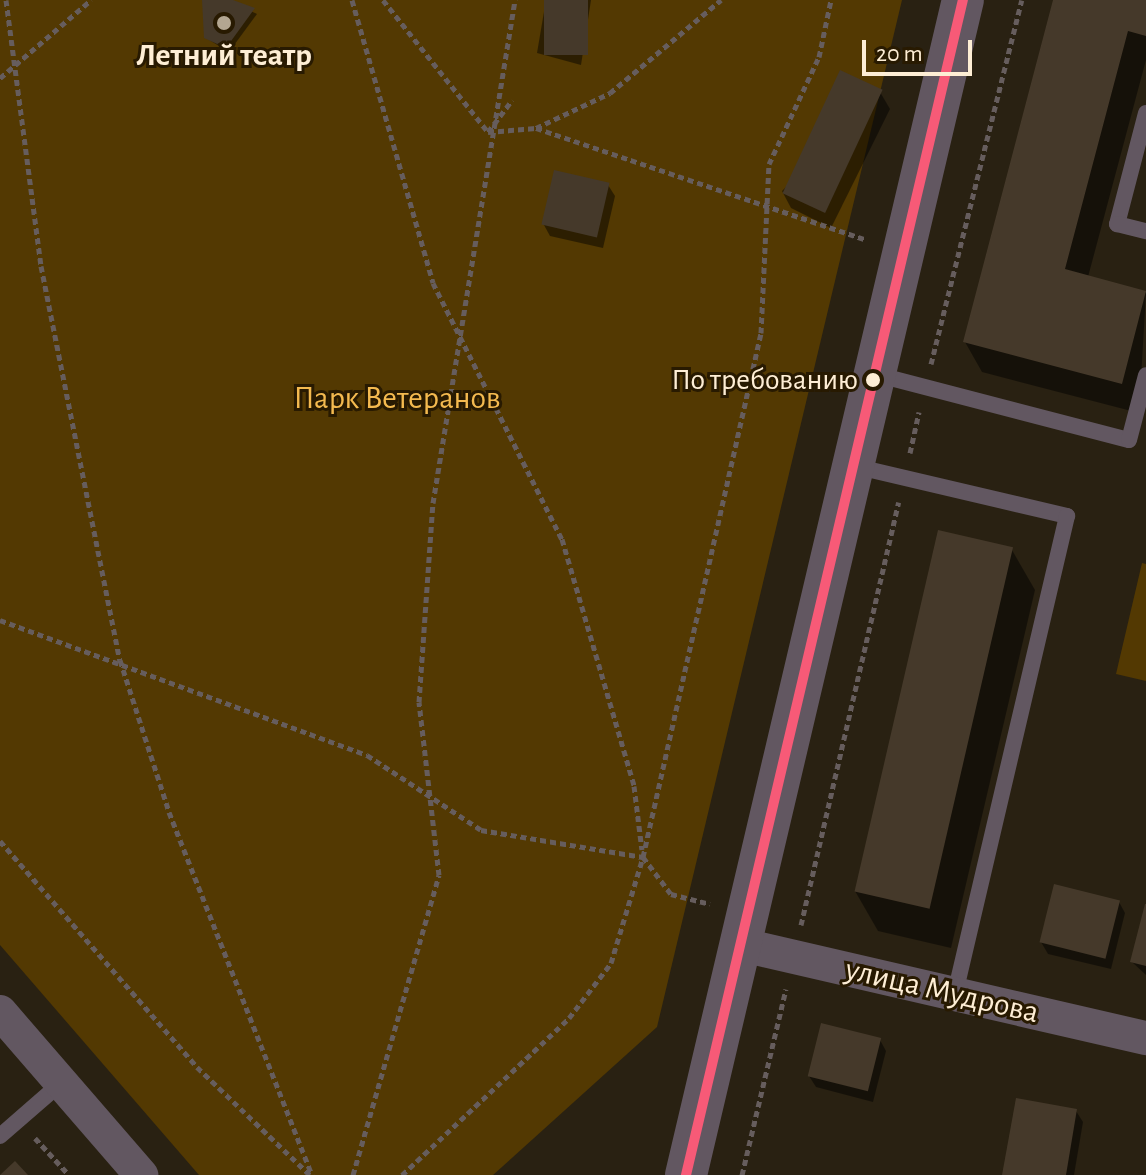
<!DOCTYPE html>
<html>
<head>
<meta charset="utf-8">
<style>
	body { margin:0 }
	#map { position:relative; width:1146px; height:1175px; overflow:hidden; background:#292112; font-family:"Alegreya Sans",sans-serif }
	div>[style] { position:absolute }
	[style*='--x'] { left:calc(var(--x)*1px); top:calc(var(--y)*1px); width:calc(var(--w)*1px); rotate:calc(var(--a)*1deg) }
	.green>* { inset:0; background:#533902 }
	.shadow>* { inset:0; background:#0007 }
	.building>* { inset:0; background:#45392a; transform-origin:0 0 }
	.path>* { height:5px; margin-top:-2.5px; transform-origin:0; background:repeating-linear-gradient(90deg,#665d5d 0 6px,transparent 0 10px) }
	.service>* { height:16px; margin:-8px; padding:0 8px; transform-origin:8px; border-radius:8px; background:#625761 }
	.minor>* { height:34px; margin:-17px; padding:0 17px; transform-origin:17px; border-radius:17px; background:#625761 }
	.tertiary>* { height:42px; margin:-21px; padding:0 21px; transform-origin:21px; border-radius:21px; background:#625761 }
	.bus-1>* { height:10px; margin:-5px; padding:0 5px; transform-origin:5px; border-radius:5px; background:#f75a77 }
	.dots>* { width:22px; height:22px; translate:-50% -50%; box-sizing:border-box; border:4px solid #281a01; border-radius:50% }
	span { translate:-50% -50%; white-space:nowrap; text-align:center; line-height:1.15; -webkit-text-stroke:6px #281a01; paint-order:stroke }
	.bus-label { font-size:30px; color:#feeed5 }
	.right { translate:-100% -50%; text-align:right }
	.poi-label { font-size:32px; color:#feeed5; font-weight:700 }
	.park-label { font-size:32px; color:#f4ba4f }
	.street-label { font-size:32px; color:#feeed5 }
	.scale { position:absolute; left:862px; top:40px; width:110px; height:36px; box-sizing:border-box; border:4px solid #feeed5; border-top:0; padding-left:10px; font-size:24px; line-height:28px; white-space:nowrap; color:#feeed5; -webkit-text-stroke:6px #281a01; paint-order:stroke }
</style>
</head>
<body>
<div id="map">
	<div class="green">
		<i style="clip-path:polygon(0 0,902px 0,657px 1027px,493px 1175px,199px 1175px,0 945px)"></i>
		<i style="clip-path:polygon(1142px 563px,1146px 564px,1146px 681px,1116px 674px)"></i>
	</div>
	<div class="shadow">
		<i style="clip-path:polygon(204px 0,227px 0,257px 14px,229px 52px,206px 38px)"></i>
		<i style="clip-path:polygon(546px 0,591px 0,581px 65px,537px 53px)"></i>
		<i style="clip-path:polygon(1055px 0,1146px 0,1146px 60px,1088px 277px,1146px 293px,1139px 413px,982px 372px,965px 342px)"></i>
		<i style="clip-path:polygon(880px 92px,890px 109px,831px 228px,791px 208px,782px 191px)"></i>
		<i style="clip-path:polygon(608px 185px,615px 196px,603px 248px,550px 236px,544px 225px)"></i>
		<i style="clip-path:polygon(1012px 550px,1035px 590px,951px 948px,878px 931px,855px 891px)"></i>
		<i style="clip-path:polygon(1119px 902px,1125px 913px,1111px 969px,1048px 954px,1041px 942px)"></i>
		<i style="clip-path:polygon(1146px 908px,1146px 975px,1132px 962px)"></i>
		<i style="clip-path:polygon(880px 1040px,886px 1051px,873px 1102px,816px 1087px,809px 1076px)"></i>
		<i style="clip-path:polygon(1076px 1111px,1083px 1122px,1074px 1175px,1005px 1175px)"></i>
	</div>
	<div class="building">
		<i style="clip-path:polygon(202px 0,233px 0,255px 8px,226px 48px,204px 38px)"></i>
		<i style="left:544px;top:0;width:44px;height:55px"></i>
		<i style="clip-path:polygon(1053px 0,1146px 0,1146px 36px,1128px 31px,1065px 269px,1146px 291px,1122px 384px,963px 342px)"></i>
		<i style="left:840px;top:70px;width:47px;height:136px;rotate:25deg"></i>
		<i style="left:554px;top:170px;width:57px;height:56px;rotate:13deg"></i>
		<i style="left:938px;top:530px;width:77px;height:371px;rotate:13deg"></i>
		<i style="left:1054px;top:884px;width:68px;height:60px;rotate:14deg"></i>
		<i style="clip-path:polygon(1145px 904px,1146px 904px,1146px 966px,1130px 962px)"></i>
		<i style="left:821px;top:1023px;width:62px;height:55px;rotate:14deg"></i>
		<i style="clip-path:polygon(1016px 1098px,1077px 1109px,1066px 1175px,1002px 1175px)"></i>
		<i style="clip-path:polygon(15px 1161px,28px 1175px,0 1175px)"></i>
	</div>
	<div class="path">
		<i style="--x:6;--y:0;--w:268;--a:82.5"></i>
		<i style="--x:41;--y:266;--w:402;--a:78.7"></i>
		<i style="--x:120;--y:660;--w:160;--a:72.1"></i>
		<i style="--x:169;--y:812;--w:390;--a:68.5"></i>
		<i style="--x:352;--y:0;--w:294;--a:74"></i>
		<i style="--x:433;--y:283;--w:287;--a:63.3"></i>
		<i style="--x:562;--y:539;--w:257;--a:73.7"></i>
		<i style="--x:634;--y:786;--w:64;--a:82.9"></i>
		<i style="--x:383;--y:0;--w:169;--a:51.5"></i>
		<i style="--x:488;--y:132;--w:40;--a:-53"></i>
		<i style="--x:0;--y:78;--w:120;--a:-40.6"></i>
		<i style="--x:536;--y:128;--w:349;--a:18.7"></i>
		<i style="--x:488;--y:132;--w:48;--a:-4.8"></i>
		<i style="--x:536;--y:128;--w:82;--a:-25.3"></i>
		<i style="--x:610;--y:93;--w:145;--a:-40"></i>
		<i style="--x:931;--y:364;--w:375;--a:-76"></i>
		<i style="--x:910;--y:453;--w:42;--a:-77.6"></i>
		<i style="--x:0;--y:620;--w:391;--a:20.2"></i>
		<i style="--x:367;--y:755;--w:136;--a:33.3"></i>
		<i style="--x:481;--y:830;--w:164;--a:9.5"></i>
		<i style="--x:643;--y:857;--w:46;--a:52.9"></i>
		<i style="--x:671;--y:894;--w:40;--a:14.4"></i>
		<i style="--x:0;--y:841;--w:300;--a:48.9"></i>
		<i style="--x:197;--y:1067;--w:156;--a:43.7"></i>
		<i style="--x:801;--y:925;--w:434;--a:-77"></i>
		<i style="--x:35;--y:1138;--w:50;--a:47.4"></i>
		<i style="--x:353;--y:1175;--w:312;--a:-74"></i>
		<i style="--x:439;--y:875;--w:174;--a:-96.6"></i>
		<i style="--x:419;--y:702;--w:199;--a:-86"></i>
		<i style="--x:433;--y:503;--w:510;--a:-80.74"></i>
		<i style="--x:402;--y:1175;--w:229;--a:-43.2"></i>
		<i style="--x:569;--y:1018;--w:69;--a:-52.6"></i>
		<i style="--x:611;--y:963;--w:111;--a:-73.2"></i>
		<i style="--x:643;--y:857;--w:537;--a:-77.31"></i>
		<i style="--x:761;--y:333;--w:169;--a:-87.3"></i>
		<i style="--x:769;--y:164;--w:118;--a:-65"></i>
		<i style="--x:819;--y:57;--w:58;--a:-78.1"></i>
		<i style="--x:742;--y:1175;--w:191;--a:-76.7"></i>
	</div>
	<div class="service">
		<i style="--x:1146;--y:113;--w:115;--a:104.6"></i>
		<i style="--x:1117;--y:224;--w:30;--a:14"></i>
		<i style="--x:875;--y:374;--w:262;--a:14.6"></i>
		<i style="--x:1129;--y:440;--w:67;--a:-75.3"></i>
		<i style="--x:854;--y:466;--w:219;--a:13.2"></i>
		<i style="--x:1067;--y:516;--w:491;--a:103.2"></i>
		<i style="--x:0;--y:1136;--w:81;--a:-41"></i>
	</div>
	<div class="minor">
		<i style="--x:738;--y:944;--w:419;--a:13"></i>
		<i style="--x:0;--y:1012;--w:216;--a:49.1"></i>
	</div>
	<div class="tertiary">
		<i style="--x:686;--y:1175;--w:1207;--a:-76.74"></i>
	</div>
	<div class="bus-1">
		<i style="--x:686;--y:1175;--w:1207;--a:-76.74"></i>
	</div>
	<div class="dots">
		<i style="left:224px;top:23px;background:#b3a691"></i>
		<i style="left:873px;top:380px;background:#feeed5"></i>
	</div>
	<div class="bus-label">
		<span class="right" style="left:858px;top:380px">По требованию</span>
	</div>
	<div class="poi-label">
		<span style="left:224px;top:55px">Летний театр</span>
	</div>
	<div class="park-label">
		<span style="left:397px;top:398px">Парк Ветеранов</span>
	</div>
	<div class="street-label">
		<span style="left:942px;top:991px;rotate:13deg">улица Мудрова</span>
	</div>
	<div class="scale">20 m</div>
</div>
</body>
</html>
